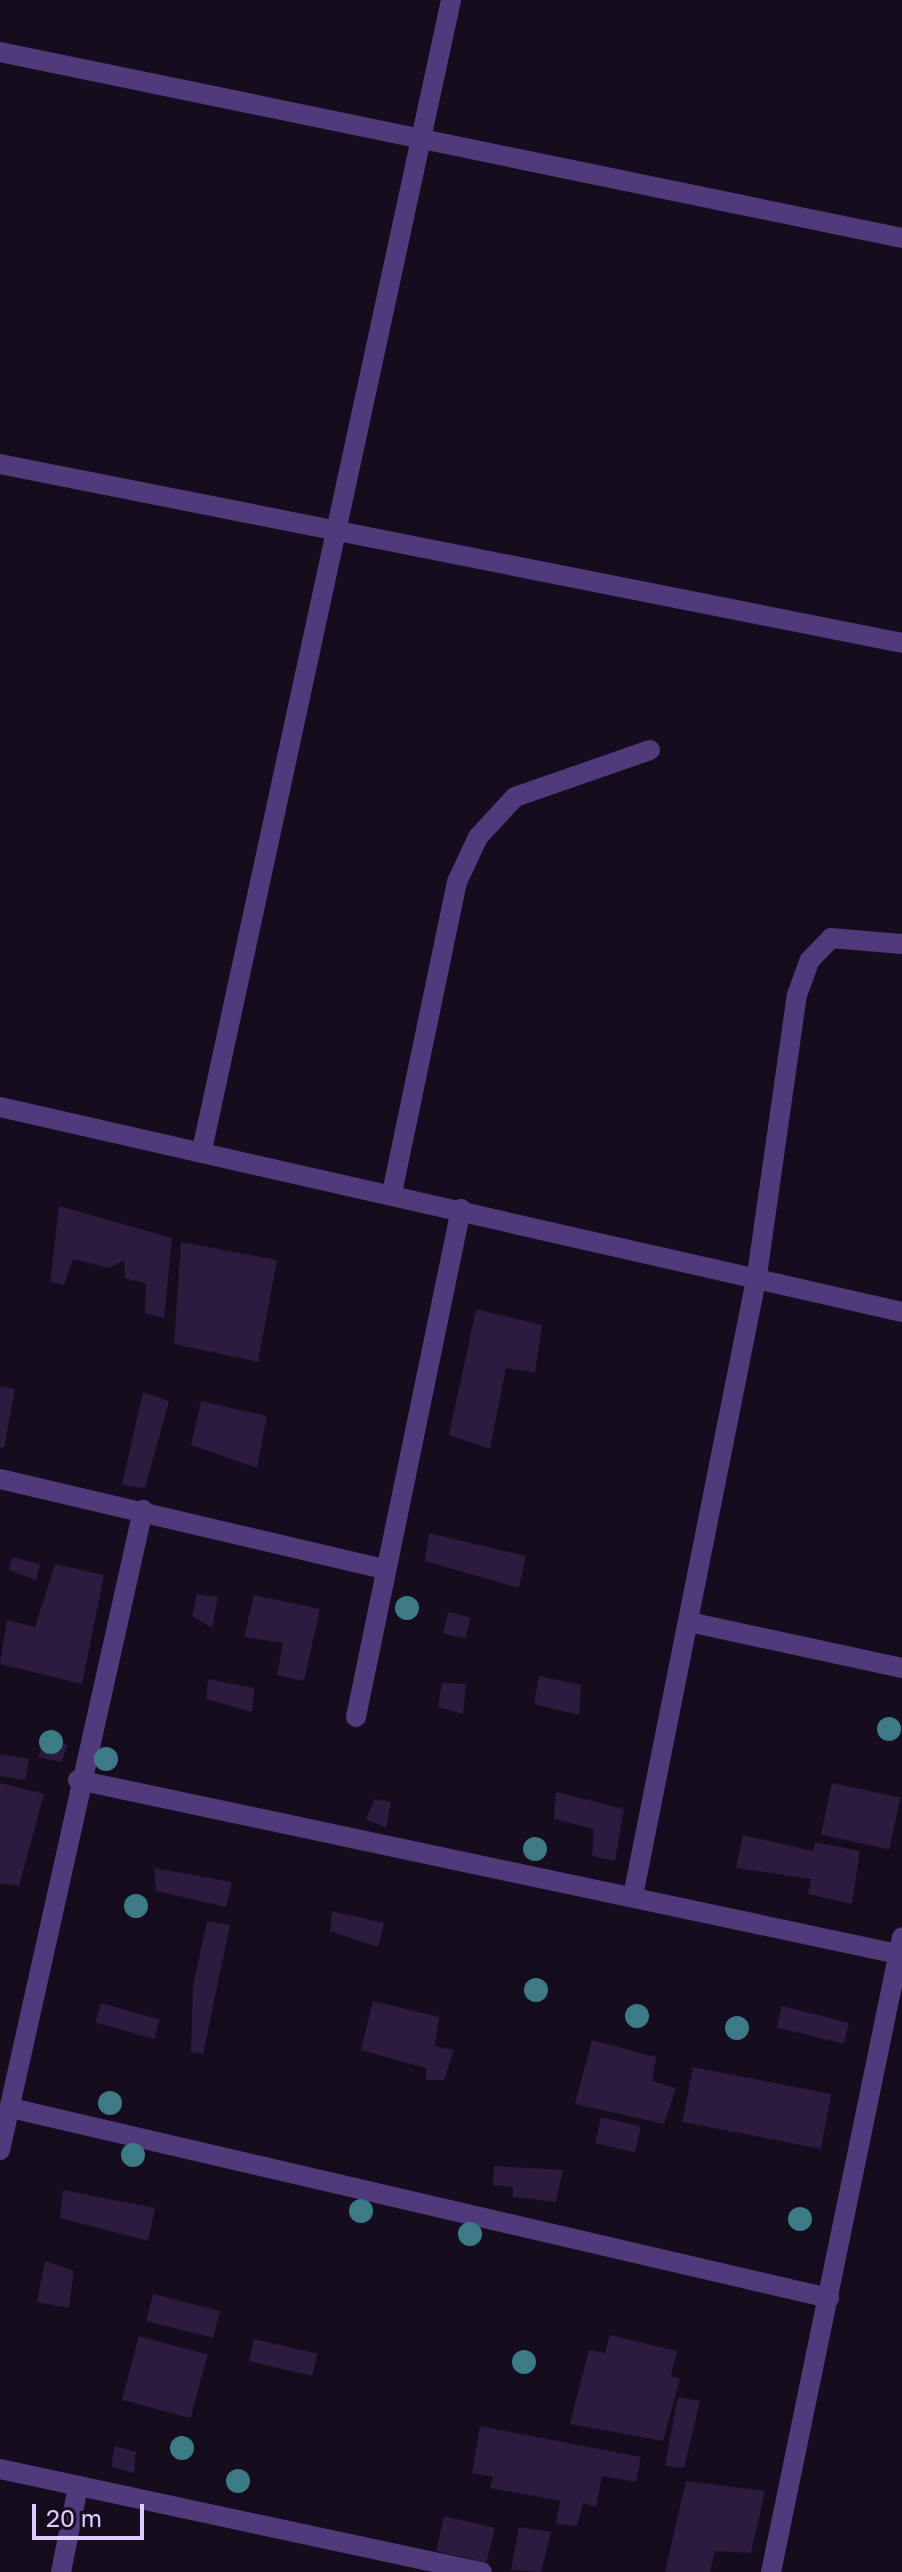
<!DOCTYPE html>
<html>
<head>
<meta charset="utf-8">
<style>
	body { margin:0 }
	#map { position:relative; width:902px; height:2572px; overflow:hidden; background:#150d1e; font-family:"Golos Text",sans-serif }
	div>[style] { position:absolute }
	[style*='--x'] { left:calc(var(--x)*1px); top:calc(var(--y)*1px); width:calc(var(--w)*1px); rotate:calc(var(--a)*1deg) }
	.building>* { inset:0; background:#2c1a3f; transform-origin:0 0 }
	.street>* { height:20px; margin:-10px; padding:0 10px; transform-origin:10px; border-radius:10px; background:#503a7c }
	.trees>* { width:24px; height:24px; margin:-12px; border-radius:50%; background:#3c7a85 }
	span { translate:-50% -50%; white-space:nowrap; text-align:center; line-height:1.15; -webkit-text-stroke:8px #150d1e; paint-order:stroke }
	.scale { position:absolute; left:32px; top:2504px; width:112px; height:36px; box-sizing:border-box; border:4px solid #e0ccfd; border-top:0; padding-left:10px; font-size:24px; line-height:28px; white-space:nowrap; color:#e0ccfd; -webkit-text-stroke:6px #150d1e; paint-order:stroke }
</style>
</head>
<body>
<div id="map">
	<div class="building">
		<i style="clip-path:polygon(59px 1206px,172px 1238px,164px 1318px,145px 1313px,146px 1284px,125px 1278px,124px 1260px,110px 1268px,73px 1259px,64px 1285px,50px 1282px)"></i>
		<i style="clip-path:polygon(181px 1242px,277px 1260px,258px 1362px,174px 1344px)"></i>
		<i style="clip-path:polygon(476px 1309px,542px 1325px,535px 1373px,506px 1368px,490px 1449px,449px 1435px)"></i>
		<i style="clip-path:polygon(0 1386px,15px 1389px,4px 1448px,0 1447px)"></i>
		<i style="clip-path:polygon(143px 1392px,169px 1401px,145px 1488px,122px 1485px)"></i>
		<i style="clip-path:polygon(201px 1401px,267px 1416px,257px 1468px,191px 1445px)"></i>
		<i style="clip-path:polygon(429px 1533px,526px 1556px,519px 1588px,425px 1561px)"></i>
		<i style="clip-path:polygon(12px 1557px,40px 1564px,36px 1580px,9px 1570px)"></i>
		<i style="clip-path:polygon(55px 1564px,104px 1575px,82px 1684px,0 1664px,7px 1620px,35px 1627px)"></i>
		<i style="clip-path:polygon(197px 1594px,218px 1597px,212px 1628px,192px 1616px)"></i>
		<i style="clip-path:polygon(254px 1595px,320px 1609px,304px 1681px,277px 1675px,283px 1643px,244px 1637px)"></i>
		<i style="left:448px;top:1612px;width:23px;height:22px;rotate:13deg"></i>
		<i style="clip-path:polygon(539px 1676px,581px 1685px,579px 1715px,534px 1704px)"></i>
		<i style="clip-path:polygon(208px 1679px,254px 1688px,252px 1712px,206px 1699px)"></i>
		<i style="clip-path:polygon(442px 1683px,466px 1684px,463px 1714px,438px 1707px)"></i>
		<i style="clip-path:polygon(46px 1739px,68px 1745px,61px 1762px,38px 1757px)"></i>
		<i style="clip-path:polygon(0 1754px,29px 1759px,25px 1780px,0 1776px)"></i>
		<i style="clip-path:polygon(0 1783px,44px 1794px,19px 1886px,0 1883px)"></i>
		<i style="left:832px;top:1783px;width:70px;height:53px;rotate:12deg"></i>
		<i style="clip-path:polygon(556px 1792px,624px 1809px,615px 1861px,592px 1856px,594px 1829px,554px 1819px)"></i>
		<i style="clip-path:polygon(375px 1799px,391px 1802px,386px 1828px,366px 1819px)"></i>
		<i style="clip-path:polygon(743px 1835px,813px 1851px,815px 1842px,860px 1851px,852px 1904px,808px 1894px,811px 1879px,736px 1868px)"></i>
		<i style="clip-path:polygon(154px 1868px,232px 1882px,226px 1907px,156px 1891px)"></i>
		<i style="clip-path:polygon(332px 1911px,384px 1923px,378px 1947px,330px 1931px)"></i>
		<i style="clip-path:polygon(207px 1921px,230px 1925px,203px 2054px,191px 2052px,193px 1986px)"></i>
		<i style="clip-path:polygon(373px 2001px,439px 2017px,435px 2046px,454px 2050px,444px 2080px,426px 2080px,426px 2068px,361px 2050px)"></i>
		<i style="left:101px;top:2003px;width:61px;height:20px;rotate:16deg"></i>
		<i style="left:782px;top:2006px;width:69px;height:22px;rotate:14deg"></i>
		<i style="clip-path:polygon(592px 2040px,656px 2057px,652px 2081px,676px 2088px,664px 2124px,575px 2104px)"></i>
		<i style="left:693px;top:2067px;width:141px;height:56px;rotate:11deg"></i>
		<i style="left:601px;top:2117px;width:41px;height:27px;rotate:13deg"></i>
		<i style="clip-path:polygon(494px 2166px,563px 2170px,556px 2202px,513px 2197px,513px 2187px,493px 2185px)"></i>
		<i style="clip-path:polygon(63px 2190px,155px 2208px,148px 2241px,60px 2218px)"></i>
		<i style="clip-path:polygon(45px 2261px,74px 2271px,69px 2308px,37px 2302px)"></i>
		<i style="left:153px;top:2294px;width:69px;height:28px;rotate:14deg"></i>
		<i style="clip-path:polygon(610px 2335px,677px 2351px,671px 2376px,680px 2379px,663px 2441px,570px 2424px,589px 2350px,605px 2353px)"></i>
		<i style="left:139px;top:2336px;width:71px;height:66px;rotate:15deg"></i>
		<i style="left:254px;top:2339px;width:65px;height:23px;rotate:13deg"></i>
		<i style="clip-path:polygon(678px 2397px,700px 2401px,684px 2468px,665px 2466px)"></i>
		<i style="clip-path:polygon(480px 2426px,641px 2457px,636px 2482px,602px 2476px,596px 2507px,583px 2503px,577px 2526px,556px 2524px,560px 2501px,490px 2488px,493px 2477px,472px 2473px)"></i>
		<i style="clip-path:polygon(115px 2446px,136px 2452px,134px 2473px,111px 2466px)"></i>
		<i style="clip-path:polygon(686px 2481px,765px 2491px,751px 2553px,715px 2551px,710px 2572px,665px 2572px)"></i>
		<i style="left:444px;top:2516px;width:52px;height:36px;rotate:13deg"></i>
		<i style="clip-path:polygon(519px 2527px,551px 2532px,541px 2572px,511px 2570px)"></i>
	</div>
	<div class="street">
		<i style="--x:0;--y:52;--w:921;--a:11.65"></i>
		<i style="--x:0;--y:464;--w:920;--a:11.22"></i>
		<i style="--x:0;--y:1107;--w:925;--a:12.8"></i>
		<i style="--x:202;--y:1150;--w:1177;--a:-77.78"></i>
		<i style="--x:392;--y:1193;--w:318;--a:-78.2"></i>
		<i style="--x:457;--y:882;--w:50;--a:-65"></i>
		<i style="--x:478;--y:837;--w:54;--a:-47.2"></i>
		<i style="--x:515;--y:797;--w:143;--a:-19.2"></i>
		<i style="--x:0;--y:1479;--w:394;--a:13.2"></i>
		<i style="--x:689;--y:1622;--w:218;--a:12.2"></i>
		<i style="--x:356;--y:1717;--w:519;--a:-78.32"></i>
		<i style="--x:78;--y:1780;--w:838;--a:11.98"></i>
		<i style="--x:633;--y:1896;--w:633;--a:-78.71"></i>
		<i style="--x:757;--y:1275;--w:283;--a:-81.9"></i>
		<i style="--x:797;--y:995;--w:37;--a:-70"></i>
		<i style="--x:810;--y:960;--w:30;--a:-46"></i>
		<i style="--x:831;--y:938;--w:71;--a:4.8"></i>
		<i style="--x:11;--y:2108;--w:840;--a:13.08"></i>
		<i style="--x:0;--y:2150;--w:656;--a:-77.4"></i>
		<i style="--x:0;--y:2469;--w:493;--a:12.1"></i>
		<i style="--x:61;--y:2572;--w:87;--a:-78.7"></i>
		<i style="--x:771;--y:2572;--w:648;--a:-78.34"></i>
	</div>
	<div class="trees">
		<i style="left:407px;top:1608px"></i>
		<i style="left:889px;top:1729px"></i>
		<i style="left:51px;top:1742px"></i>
		<i style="left:106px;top:1759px"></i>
		<i style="left:535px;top:1849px"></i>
		<i style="left:136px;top:1906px"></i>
		<i style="left:536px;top:1990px"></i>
		<i style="left:637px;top:2016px"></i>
		<i style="left:737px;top:2028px"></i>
		<i style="left:110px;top:2103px"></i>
		<i style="left:133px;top:2155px"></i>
		<i style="left:361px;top:2211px"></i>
		<i style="left:800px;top:2219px"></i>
		<i style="left:470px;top:2234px"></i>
		<i style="left:524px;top:2362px"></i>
		<i style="left:182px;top:2448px"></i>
		<i style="left:238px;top:2481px"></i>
	</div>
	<div class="scale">20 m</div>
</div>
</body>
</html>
